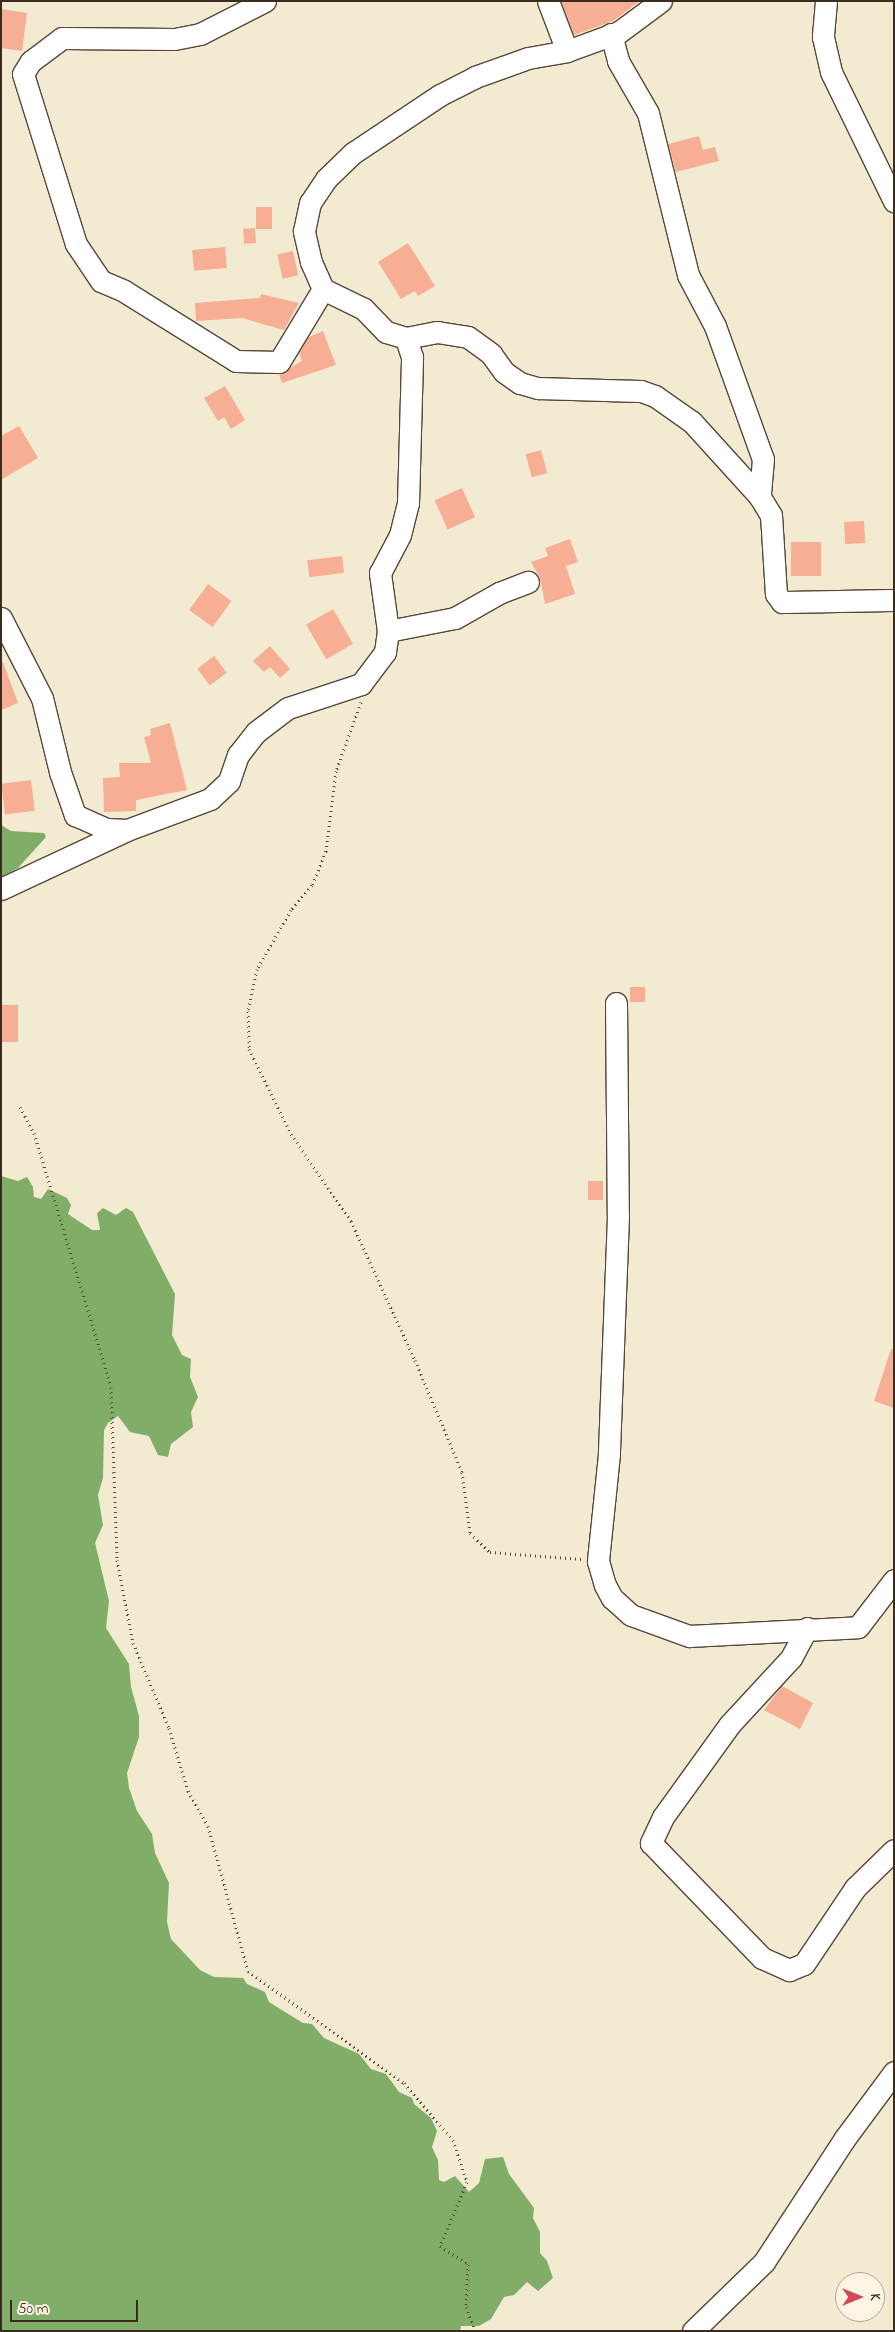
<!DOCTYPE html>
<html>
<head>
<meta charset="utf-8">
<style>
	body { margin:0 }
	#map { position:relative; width:895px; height:2332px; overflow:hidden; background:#f2ebd1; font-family:"Indie Flower",sans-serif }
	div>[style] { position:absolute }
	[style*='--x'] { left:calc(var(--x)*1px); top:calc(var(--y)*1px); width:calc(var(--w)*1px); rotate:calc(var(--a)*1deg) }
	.forest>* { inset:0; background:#80ad67 }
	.building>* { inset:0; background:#f6ae94; transform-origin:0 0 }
	.path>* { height:3px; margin-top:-1.5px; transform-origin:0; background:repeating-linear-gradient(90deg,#564739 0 1px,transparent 0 5px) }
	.roads { filter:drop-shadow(1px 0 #564739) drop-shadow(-1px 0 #564739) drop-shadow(0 1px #564739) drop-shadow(0 -1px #564739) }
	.minor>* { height:21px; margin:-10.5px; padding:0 10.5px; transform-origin:10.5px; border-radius:10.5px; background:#fff }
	span { translate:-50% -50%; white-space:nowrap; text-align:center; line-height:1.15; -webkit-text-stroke:5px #fcf5e5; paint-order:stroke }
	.frame { position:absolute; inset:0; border:2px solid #3b2a1e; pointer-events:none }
	.north { position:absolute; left:835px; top:2272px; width:50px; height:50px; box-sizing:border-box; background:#fcf5e5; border:1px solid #afa495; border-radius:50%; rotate:90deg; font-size:14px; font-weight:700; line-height:20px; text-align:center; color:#3b2a1e }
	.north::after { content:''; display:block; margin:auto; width:18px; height:22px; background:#d1495b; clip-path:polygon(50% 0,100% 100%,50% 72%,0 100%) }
	.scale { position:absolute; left:10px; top:2300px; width:128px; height:22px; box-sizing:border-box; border:2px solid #3b2a1e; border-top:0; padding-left:6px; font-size:15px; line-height:18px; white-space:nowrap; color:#3b2a1e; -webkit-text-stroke:4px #fcf5e5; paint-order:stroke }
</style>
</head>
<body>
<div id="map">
	<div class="forest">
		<i style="clip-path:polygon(1px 825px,11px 831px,44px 833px,46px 837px,18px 868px,1px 877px)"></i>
		<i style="clip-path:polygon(1px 1176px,18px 1181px,27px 1177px,33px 1187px,34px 1197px,41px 1199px,48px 1189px,67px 1198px,71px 1205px,68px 1214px,92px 1230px,100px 1230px,97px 1213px,103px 1208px,116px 1215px,126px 1208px,133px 1212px,175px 1294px,172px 1335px,182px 1355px,191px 1359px,190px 1377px,198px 1397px,191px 1412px,193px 1427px,171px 1444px,168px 1457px,158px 1455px,149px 1436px,130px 1432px,118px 1416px,108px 1423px,104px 1430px,103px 1478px,98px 1495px,103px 1525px,95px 1543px,109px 1601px,106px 1628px,129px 1664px,131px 1687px,139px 1716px,139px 1737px,127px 1773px,129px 1788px,137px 1811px,152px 1834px,155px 1853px,169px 1883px,167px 1922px,171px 1939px,200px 1970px,214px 1977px,243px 1978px,247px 1984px,265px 1992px,269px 2002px,303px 2023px,312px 2024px,324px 2038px,359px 2054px,371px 2069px,386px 2074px,399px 2092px,412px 2098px,414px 2104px,431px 2118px,437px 2131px,432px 2147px,438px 2160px,439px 2180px,444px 2182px,455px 2176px,469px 2192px,479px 2183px,485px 2159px,503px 2157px,509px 2174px,534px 2208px,533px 2218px,540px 2232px,540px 2253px,547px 2261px,553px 2278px,538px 2291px,527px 2282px,514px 2295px,504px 2297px,491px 2319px,479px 2326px,461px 2326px,460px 2331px,1px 2331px)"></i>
	</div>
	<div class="building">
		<i style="clip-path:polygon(561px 1px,640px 1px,613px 21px,574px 35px)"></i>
		<i style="clip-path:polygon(1px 9px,27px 13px,22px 51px,1px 48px)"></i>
		<i style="clip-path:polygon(699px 136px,703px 150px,715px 147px,719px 161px,676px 172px,668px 144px)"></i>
		<i style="left:256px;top:207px;width:16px;height:22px"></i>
		<i style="left:255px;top:228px;width:15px;height:12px;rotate:86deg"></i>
		<i style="clip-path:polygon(408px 243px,435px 286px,418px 296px,415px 291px,401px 299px,378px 262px)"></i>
		<i style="left:225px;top:247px;width:21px;height:33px;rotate:85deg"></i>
		<i style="left:293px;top:251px;width:25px;height:16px;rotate:78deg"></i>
		<i style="clip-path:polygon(261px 294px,299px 303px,284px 330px,242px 318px,196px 321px,195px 303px,260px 298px)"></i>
		<i style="clip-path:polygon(323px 331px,336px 365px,282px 383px,279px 374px,302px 361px,299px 353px,309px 337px)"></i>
		<i style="clip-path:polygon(225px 386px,245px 420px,231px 429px,224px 417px,218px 421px,204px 398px)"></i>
		<i style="clip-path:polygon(19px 426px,38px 458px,1px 480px,1px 436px)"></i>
		<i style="left:541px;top:450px;width:24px;height:16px;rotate:75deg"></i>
		<i style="left:462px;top:488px;width:32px;height:30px;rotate:66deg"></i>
		<i style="left:864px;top:521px;width:22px;height:20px;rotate:87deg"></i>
		<i style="clip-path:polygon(570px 539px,578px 562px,566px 566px,575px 594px,545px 604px,540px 578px,531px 562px,548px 556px,545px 548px)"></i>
		<i style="left:791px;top:542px;width:30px;height:34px"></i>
		<i style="left:342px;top:556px;width:17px;height:35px;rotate:83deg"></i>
		<i style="left:208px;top:584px;width:29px;height:32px;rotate:36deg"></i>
		<i style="left:333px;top:609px;width:40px;height:31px;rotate:60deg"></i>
		<i style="clip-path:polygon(270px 646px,290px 669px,280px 678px,270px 667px,264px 672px,253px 661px)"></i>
		<i style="left:214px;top:656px;width:21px;height:21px;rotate:53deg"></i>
		<i style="clip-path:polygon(3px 662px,18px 703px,1px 710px,1px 663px)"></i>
		<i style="clip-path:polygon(170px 723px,187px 790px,136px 800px,136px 811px,104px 812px,103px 778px,120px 777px,119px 763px,151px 763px,144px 737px,151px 735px,150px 729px)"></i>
		<i style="left:31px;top:780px;width:31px;height:30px;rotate:83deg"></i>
		<i style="left:630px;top:987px;width:15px;height:15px"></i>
		<i style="left:1px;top:1005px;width:17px;height:37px"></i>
		<i style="left:588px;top:1181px;width:15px;height:19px"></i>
		<i style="clip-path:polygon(891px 1349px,894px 1350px,894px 1408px,874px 1401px)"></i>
		<i style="clip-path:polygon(782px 1686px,813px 1703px,800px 1729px,764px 1710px)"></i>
	</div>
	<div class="path">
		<i style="--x:361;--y:702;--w:73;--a:109.9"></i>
		<i style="--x:336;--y:771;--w:81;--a:97.1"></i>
		<i style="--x:326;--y:851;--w:37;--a:112"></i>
		<i style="--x:312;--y:885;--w:33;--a:130"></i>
		<i style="--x:291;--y:910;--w:68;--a:120"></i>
		<i style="--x:257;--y:969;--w:43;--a:102.1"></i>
		<i style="--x:248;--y:1011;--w:38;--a:88"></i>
		<i style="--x:249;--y:1049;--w:95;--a:63.7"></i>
		<i style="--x:291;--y:1134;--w:106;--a:55.4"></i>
		<i style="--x:351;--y:1221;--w:153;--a:65.3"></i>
		<i style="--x:415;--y:1360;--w:121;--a:67.2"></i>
		<i style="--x:462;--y:1472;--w:62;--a:82.5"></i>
		<i style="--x:470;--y:1533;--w:28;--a:44"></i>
		<i style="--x:490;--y:1552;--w:92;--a:4.4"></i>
		<i style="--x:20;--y:1107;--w:30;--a:62"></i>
		<i style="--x:34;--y:1133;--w:265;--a:73.1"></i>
		<i style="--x:111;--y:1387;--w:173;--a:88"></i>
		<i style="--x:117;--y:1560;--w:85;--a:79.1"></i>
		<i style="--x:133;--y:1643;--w:92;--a:67"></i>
		<i style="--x:169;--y:1728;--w:66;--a:73.2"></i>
		<i style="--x:188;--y:1791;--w:40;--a:60.3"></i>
		<i style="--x:208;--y:1826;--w:150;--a:74.6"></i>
		<i style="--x:248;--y:1971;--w:192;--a:35.7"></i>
		<i style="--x:404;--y:2083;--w:75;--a:49.3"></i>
		<i style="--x:453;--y:2140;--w:44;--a:71.6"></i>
		<i style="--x:467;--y:2182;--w:69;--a:112.9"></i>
		<i style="--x:440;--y:2246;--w:33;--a:33"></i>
		<i style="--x:468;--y:2264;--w:43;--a:92.7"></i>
		<i style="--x:466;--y:2307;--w:26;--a:69"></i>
	</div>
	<div class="roads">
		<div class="minor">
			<i style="--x:265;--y:1;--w:73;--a:153.1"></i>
			<i style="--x:200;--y:34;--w:26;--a:169"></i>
			<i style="--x:174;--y:39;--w:112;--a:-179.5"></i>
			<i style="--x:62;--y:38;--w:39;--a:143"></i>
			<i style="--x:31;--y:61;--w:15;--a:122"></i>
			<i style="--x:23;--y:74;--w:178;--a:72.7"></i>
			<i style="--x:76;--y:244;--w:45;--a:56"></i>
			<i style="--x:101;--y:281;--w:25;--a:23"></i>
			<i style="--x:124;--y:291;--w:132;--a:32"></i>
			<i style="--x:236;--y:361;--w:43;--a:1.3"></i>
			<i style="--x:279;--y:362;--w:85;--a:-58.9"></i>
			<i style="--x:548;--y:1;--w:53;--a:69.2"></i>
			<i style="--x:826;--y:1;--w:36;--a:95"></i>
			<i style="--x:823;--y:37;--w:36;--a:77"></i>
			<i style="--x:831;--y:72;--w:144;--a:64"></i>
			<i style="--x:611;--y:34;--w:28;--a:75"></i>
			<i style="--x:618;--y:61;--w:60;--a:60"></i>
			<i style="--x:648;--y:113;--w:167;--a:76.1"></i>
			<i style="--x:688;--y:275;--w:58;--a:62.1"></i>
			<i style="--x:715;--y:326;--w:141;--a:70.2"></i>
			<i style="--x:763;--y:459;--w:38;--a:95"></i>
			<i style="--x:406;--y:338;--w:32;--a:-11"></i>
			<i style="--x:437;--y:332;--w:31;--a:9"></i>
			<i style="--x:468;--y:337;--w:29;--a:36"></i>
			<i style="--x:491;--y:354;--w:22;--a:54"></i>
			<i style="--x:504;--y:372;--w:19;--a:35"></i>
			<i style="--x:520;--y:383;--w:19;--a:16"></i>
			<i style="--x:538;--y:388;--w:103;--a:1.7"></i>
			<i style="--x:641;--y:391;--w:15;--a:20"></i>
			<i style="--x:655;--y:396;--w:45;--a:35.1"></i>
			<i style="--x:692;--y:422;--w:101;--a:47.8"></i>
			<i style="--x:760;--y:497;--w:21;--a:59"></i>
			<i style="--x:771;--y:515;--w:79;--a:86.4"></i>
			<i style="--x:776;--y:594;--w:10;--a:53"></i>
			<i style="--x:782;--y:602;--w:112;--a:-1"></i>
			<i style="--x:1;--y:618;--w:90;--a:62.9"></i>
			<i style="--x:42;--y:698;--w:76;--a:76.3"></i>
			<i style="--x:60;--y:772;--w:46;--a:70.8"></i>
			<i style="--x:75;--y:815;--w:35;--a:24"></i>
			<i style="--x:107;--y:829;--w:20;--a:3"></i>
			<i style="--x:127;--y:830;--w:89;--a:-20.5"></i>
			<i style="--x:210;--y:799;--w:26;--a:-43"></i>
			<i style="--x:229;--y:781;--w:28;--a:-71"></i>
			<i style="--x:238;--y:755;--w:29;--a:-52"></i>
			<i style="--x:256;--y:732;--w:40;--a:-37"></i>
			<i style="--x:288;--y:708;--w:77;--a:-18.2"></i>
			<i style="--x:361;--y:684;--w:40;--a:-53"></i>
			<i style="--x:385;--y:652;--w:21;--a:-82"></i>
			<i style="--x:388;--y:631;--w:59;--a:-97.9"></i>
			<i style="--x:380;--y:573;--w:43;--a:-62.2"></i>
			<i style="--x:400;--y:535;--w:33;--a:-76"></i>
			<i style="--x:408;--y:503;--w:146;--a:-88.4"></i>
			<i style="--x:412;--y:357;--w:20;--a:-108"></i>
			<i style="--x:406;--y:338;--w:21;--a:-163"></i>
			<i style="--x:386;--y:332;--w:32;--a:-134"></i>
			<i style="--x:364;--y:309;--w:46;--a:-154"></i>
			<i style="--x:323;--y:289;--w:30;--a:-114"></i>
			<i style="--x:311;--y:262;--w:32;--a:-103"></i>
			<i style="--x:304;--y:231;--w:29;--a:-78"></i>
			<i style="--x:310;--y:203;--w:29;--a:-56"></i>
			<i style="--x:326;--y:179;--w:37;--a:-44"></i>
			<i style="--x:353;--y:153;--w:105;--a:-33.7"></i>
			<i style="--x:440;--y:95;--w:39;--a:-27"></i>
			<i style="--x:475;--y:77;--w:56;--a:-19.7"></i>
			<i style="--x:528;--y:58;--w:40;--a:-10"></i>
			<i style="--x:567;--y:51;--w:55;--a:-20.1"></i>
			<i style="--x:619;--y:32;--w:52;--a:-36.4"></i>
			<i style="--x:388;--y:631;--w:68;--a:-11"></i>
			<i style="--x:455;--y:618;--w:51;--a:-29.6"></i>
			<i style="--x:499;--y:593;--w:31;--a:-21"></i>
			<i style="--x:1;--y:889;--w:137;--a:-25.1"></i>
			<i style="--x:616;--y:1003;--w:213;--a:89.5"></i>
			<i style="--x:618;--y:1216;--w:238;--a:92.2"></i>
			<i style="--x:609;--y:1454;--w:108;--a:95.9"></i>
			<i style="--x:598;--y:1561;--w:25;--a:74"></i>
			<i style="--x:605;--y:1585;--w:15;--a:62"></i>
			<i style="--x:612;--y:1598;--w:25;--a:42"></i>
			<i style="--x:631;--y:1615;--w:62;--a:19.9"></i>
			<i style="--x:689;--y:1636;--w:169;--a:-3"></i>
			<i style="--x:858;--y:1627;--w:59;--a:-52.5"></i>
			<i style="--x:807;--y:1628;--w:34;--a:118"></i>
			<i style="--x:791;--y:1658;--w:90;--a:132.7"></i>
			<i style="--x:730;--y:1724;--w:115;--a:125.8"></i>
			<i style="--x:663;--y:1817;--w:29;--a:115"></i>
			<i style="--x:651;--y:1843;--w:160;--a:46"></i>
			<i style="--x:762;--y:1958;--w:30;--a:24"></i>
			<i style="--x:789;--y:1970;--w:16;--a:-22"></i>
			<i style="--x:804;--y:1964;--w:92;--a:-56.1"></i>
			<i style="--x:855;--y:1888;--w:54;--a:-44.3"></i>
			<i style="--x:693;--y:2331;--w:99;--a:-44.2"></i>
			<i style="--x:764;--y:2262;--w:148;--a:-56.8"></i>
			<i style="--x:845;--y:2138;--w:82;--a:-53.4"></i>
		</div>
	</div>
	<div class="frame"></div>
	<div class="north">K</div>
	<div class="scale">50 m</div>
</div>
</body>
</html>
